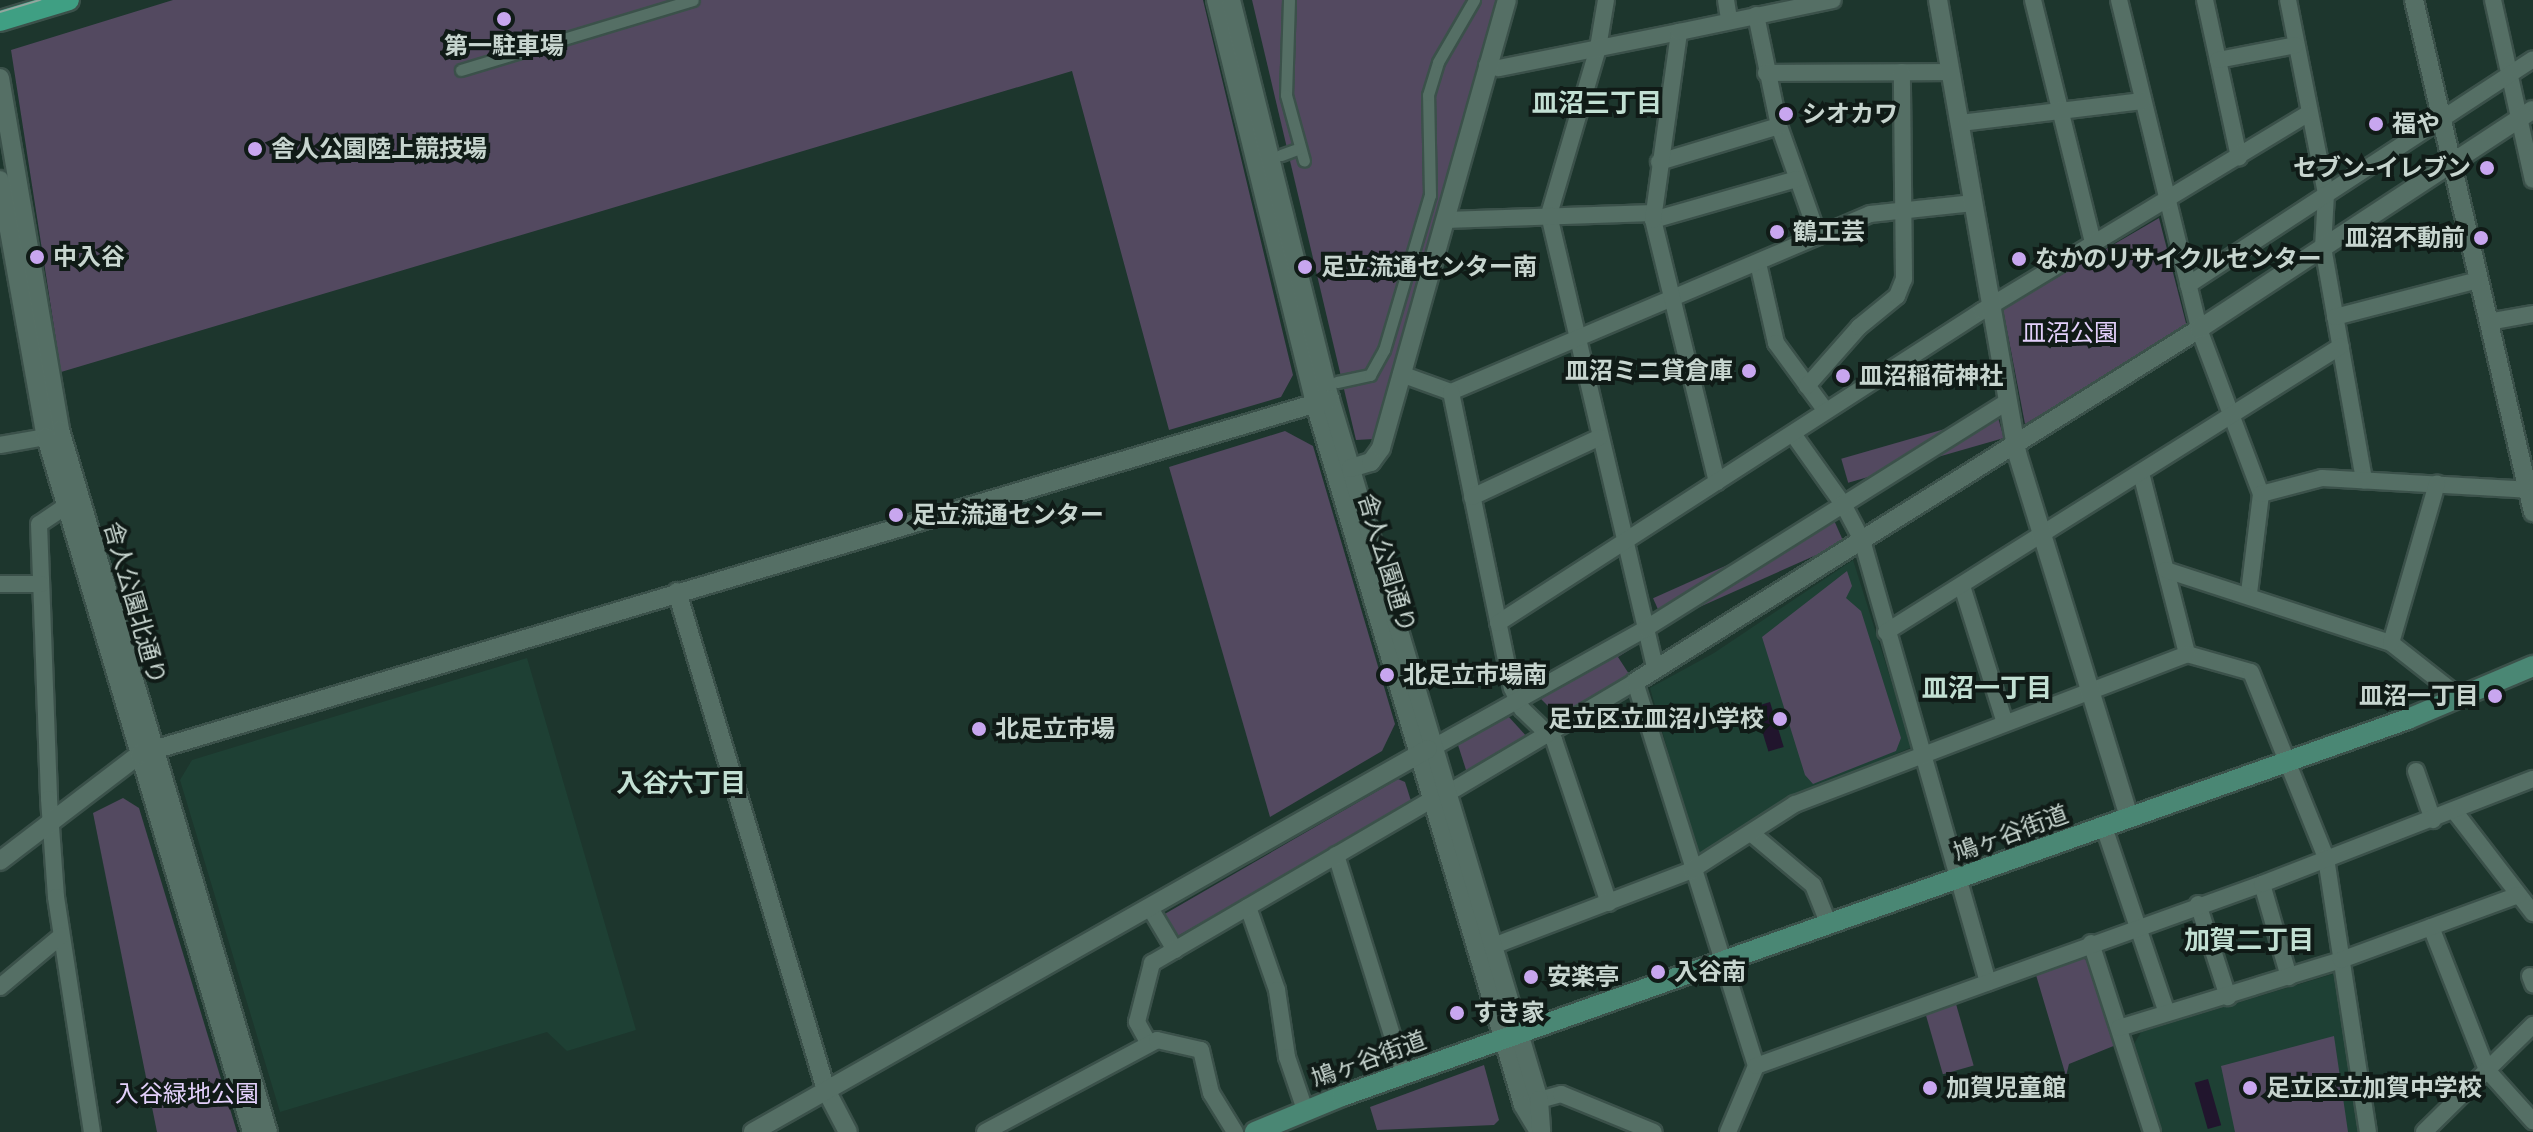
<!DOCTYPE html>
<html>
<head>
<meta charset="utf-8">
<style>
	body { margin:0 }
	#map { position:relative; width:2533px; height:1132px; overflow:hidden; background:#1d362d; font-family:Raleway,"Noto Sans JP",sans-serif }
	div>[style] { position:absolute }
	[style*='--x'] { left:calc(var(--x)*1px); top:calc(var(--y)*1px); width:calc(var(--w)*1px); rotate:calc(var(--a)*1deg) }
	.built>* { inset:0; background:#1e4034 }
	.green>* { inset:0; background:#534960; transform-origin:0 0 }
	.water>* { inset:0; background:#21152d; transform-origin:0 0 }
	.roads { filter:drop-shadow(2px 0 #3b514a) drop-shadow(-2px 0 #3b514a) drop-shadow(0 2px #3b514a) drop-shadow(0 -2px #3b514a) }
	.pedestrian>* { height:11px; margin:-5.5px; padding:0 5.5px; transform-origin:5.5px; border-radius:5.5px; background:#556f65 }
	.minor>* { height:16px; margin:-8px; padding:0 8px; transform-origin:8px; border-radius:8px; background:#556f65 }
	.tertiary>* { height:18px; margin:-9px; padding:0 9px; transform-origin:9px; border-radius:9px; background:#556f65 }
	.secondary>* { height:20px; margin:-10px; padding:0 10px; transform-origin:10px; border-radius:10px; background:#4a8774 }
	.primary>* { height:20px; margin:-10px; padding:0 10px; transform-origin:10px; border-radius:10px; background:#3f9f83 }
	.tram>* { height:2px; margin:-1px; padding:0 1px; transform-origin:1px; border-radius:1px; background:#94a59e }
	.dots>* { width:22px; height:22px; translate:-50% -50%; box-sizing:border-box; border:4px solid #101b17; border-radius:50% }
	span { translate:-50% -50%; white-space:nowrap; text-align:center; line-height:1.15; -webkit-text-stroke:8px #101b17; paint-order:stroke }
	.poi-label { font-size:24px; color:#c7d5cf; font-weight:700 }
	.left { translate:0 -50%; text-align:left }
	.right { translate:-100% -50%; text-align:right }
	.park-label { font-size:24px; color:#e3d0fb }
	.street-label { font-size:24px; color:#c7d5cf }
	.neighbourhood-label { font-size:26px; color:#c2e0d3; font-weight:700 }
</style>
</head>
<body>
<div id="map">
	<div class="built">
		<i style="clip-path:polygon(1853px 560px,1912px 747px,1768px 809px,1698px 857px,1650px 688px,1714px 653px)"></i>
		<i style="clip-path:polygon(527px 658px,636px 1030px,567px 1051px,547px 1032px,280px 1112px,180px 780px,192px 760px)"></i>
		<i style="clip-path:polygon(2333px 974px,2337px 977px,2359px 1132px,2162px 1132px,2134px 1044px,2141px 1032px)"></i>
	</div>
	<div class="green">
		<i style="clip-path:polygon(173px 0,1203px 0,1293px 375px,1281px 397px,1169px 430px,1072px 71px,61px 372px,11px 50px)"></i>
		<i style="clip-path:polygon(1252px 0,1496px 0,1374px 439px,1356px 440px)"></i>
		<i style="clip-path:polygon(2159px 218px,2187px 327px,2025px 424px,2003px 309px)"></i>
		<i style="left:1997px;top:414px;width:25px;height:162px;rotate:74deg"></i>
		<i style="clip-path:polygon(1285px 431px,1313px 446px,1395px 724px,1382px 751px,1270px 817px,1169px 467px)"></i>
		<i style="left:1833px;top:518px;width:27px;height:197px;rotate:66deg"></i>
		<i style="clip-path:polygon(1847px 571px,1852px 586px,1846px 598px,1861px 611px,1901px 738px,1896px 751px,1813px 784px,1805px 775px,1762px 637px)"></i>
		<i style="clip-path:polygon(1639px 639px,1642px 642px,1618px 657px,1629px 674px,1648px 667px,1561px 719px,1539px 697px)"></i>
		<i style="clip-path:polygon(1508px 716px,1528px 738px,1467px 773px,1458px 745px)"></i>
		<i style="clip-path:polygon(1398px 779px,1405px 782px,1412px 804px,1176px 937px,1163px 915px)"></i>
		<i style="clip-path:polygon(123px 798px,139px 808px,237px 1132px,157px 1132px,93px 813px)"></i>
		<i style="clip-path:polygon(2082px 958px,2089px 961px,2116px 1045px,2069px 1064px,2066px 1076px,2036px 975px)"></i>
		<i style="left:1956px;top:1004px;width:64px;height:32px;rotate:74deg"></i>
		<i style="clip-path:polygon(2334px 1036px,2348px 1132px,2235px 1132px,2221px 1066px)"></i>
		<i style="clip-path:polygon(1484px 1065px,1499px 1120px,1494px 1125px,1377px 1130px,1370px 1107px)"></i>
	</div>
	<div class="water">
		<i style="left:1770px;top:702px;width:47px;height:16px;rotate:73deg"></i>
		<i style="left:2208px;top:1079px;width:48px;height:14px;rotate:74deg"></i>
	</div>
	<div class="roads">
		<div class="pedestrian">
			<i style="--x:1289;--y:0;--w:95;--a:91.8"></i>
			<i style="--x:1286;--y:95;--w:68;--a:74.7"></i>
			<i style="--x:461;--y:70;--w:242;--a:-16.8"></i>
			<i style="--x:1281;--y:155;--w:20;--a:-20"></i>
			<i style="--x:1337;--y:382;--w:34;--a:-12"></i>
			<i style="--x:1370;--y:375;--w:29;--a:-61"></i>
			<i style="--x:1384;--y:350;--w:162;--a:-73.5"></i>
			<i style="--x:1430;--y:195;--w:100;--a:-91.1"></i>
			<i style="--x:1428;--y:95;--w:34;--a:-73"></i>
			<i style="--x:1438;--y:62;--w:72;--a:-59.9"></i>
		</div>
		<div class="minor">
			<i style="--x:1606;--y:0;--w:49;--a:99.5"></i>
			<i style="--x:1598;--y:48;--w:174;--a:106.4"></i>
			<i style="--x:1549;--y:215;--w:467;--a:76.8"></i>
			<i style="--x:1726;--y:0;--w:20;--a:81"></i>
			<i style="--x:2033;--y:0;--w:254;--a:76.1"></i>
			<i style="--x:2119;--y:0;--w:339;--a:76.3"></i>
			<i style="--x:2199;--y:329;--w:176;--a:69.4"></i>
			<i style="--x:2261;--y:494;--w:100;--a:96.9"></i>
			<i style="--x:2205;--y:0;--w:161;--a:77.8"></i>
			<i style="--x:2288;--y:0;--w:198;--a:78.9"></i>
			<i style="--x:2326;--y:194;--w:53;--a:93.2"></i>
			<i style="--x:2323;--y:247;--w:237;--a:80"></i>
			<i style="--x:2493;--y:0;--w:184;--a:77.5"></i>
			<i style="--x:1756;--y:15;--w:113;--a:78.3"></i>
			<i style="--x:1779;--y:126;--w:117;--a:70.5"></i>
			<i style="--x:2218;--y:60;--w:79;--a:-10.9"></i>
			<i style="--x:1487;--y:65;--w:12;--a:14"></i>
			<i style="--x:1499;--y:68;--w:184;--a:-11.3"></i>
			<i style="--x:1766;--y:73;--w:185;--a:-0.3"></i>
			<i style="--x:1960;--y:123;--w:184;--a:-6.9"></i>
			<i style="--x:1659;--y:162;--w:125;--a:-16.7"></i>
			<i style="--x:1445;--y:220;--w:209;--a:-1.9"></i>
			<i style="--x:1653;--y:220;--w:150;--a:-15.9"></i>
			<i style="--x:1758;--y:263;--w:82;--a:77.3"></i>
			<i style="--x:1776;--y:343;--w:84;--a:53.7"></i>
			<i style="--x:2188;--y:285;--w:412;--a:-33.2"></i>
			<i style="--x:2335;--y:317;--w:148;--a:-14.5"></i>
			<i style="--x:2488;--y:322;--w:46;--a:-10.1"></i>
			<i style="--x:1401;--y:374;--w:53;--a:19.8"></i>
			<i style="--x:1451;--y:392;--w:455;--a:-23"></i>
			<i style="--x:1870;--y:214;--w:104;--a:-6.1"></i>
			<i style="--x:1807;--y:386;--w:79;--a:-48.6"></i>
			<i style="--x:1859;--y:327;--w:49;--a:-39.2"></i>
			<i style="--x:1897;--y:296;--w:18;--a:-68"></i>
			<i style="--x:1904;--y:279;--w:207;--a:-90.6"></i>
			<i style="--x:1451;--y:392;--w:302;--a:78.4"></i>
			<i style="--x:1512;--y:688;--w:23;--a:65"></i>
			<i style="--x:1522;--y:709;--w:45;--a:44.1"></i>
			<i style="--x:1554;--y:740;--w:172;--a:71.4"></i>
			<i style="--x:1793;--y:434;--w:86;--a:54.5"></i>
			<i style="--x:1843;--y:504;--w:41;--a:62.2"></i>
			<i style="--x:1862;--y:540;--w:460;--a:74.1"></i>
			<i style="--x:0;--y:445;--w:47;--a:-9.9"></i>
			<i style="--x:2141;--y:473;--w:187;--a:75.7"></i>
			<i style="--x:2187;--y:654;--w:66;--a:15.7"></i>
			<i style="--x:2251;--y:672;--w:201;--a:68"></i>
			<i style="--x:2326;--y:858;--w:277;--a:81.3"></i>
			<i style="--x:1717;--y:482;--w:270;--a:-103.7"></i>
			<i style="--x:1653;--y:220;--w:190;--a:-82.1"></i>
			<i style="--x:1679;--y:32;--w:157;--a:-11.7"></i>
			<i style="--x:2261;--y:494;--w:63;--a:-14.7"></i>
			<i style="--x:2322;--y:478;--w:206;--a:3.3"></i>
			<i style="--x:1472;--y:497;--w:141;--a:-25.1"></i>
			<i style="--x:66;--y:506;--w:32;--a:146"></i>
			<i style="--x:39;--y:524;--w:275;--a:87.9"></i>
			<i style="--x:49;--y:799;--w:98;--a:85.9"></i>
			<i style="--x:56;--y:897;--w:238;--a:81.3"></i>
			<i style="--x:2166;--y:570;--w:237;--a:18"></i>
			<i style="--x:2391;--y:643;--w:89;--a:38.2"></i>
			<i style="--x:0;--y:584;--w:41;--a:0"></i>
			<i style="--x:1962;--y:586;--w:144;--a:72.6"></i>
			<i style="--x:1498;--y:623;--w:576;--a:-32.81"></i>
			<i style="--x:1982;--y:311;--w:382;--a:-31.2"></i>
			<i style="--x:1886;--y:632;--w:537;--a:-32.15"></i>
			<i style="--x:2391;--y:643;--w:166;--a:-73.9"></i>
			<i style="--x:1434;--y:747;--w:242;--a:-29.2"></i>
			<i style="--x:1645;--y:629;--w:427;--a:-32.1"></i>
			<i style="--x:2416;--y:771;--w:52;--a:70.9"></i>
			<i style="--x:1448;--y:793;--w:217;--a:-30.7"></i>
			<i style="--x:1635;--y:682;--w:403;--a:72.5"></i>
			<i style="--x:1756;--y:1066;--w:72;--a:113"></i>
			<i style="--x:2455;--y:812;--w:128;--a:52.3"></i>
			<i style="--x:2104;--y:827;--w:196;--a:71.3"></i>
			<i style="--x:1751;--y:833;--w:81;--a:40"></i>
			<i style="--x:1813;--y:885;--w:43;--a:68.2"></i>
			<i style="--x:1336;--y:855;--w:228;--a:72.7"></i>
			<i style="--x:2262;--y:884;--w:97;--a:73.8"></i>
			<i style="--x:2198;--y:904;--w:98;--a:72.1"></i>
			<i style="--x:1248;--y:907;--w:88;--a:70.7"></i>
			<i style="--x:1277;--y:990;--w:68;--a:81.5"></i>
			<i style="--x:1287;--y:1057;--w:56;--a:71.2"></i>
			<i style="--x:1150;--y:908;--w:49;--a:59.2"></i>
			<i style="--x:2431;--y:927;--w:154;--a:68.6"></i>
			<i style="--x:2487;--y:1070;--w:69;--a:48"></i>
			<i style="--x:2091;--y:943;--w:199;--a:72.1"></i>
			<i style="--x:1493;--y:946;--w:213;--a:-20.9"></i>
			<i style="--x:1692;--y:870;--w:122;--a:-32.7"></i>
			<i style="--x:1795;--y:804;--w:420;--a:-20.9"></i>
			<i style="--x:2530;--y:976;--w:9;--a:69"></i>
			<i style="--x:0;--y:987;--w:80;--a:-39.9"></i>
			<i style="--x:2119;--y:1028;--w:232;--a:-17"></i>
			<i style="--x:2341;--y:960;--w:189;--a:-20.1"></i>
			<i style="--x:1148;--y:1042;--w:23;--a:-119"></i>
			<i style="--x:1137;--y:1022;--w:61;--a:-75.7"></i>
			<i style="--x:1152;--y:963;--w:325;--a:-30.3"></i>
			<i style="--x:1756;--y:1066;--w:538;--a:-19.78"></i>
			<i style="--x:2262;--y:884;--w:291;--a:-21.2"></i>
			<i style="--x:1539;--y:1100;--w:23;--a:-15"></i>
			<i style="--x:1561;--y:1094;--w:100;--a:22.2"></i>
			<i style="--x:985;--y:1132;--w:195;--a:-28.1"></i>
			<i style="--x:1157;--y:1040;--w:45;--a:12.8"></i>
			<i style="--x:1201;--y:1050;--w:44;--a:76.9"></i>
			<i style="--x:1211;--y:1093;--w:46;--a:58.4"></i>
			<i style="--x:2424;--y:1132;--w:153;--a:-44.5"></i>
		</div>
		<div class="tertiary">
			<i style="--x:1216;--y:0;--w:416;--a:76.2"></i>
			<i style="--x:1315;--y:404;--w:731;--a:73.47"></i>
			<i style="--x:1523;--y:1105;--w:31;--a:59"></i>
			<i style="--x:1231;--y:0;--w:411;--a:76.1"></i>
			<i style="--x:1330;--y:399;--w:731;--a:73.4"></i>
			<i style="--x:1539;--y:1100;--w:31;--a:86"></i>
			<i style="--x:1938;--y:0;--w:460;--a:80.1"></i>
			<i style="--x:2017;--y:453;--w:382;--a:72.9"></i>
			<i style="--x:2414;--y:0;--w:526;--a:76.92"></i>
			<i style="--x:0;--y:78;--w:357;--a:80.3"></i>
			<i style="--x:60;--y:430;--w:732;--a:73.5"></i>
			<i style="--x:0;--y:180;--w:261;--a:79.9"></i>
			<i style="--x:46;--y:437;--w:725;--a:73.49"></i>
			<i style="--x:1351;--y:468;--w:21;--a:-17"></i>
			<i style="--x:1371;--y:462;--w:17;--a:-54"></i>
			<i style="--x:1381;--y:448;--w:465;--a:-74.3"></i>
			<i style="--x:677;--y:592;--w:520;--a:73.34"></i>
			<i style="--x:826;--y:1090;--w:47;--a:62.4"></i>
			<i style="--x:1635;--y:682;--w:665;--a:-32.04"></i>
			<i style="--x:2199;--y:329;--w:399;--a:-33.3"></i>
			<i style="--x:0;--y:861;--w:176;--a:-37.4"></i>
			<i style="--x:140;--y:754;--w:1242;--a:-16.61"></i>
			<i style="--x:753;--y:1132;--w:776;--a:-29.57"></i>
		</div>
		<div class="secondary">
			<i style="--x:1255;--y:1132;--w:94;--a:-22.5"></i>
			<i style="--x:1342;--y:1096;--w:1131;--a:-19.48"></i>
			<i style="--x:2408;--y:719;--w:136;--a:-23"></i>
		</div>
		<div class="primary">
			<i style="--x:0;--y:21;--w:72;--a:-16.9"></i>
		</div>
	</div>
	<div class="tram">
		<i style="--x:0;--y:12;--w:42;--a:-16.7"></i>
	</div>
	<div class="dots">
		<i style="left:504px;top:19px;background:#c8a6ef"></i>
		<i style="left:1786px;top:114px;background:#c8a6ef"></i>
		<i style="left:2376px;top:124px;background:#c8a6ef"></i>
		<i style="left:255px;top:149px;background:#c8a6ef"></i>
		<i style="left:2487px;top:168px;background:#c8a6ef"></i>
		<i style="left:1777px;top:232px;background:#c8a6ef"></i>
		<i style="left:2481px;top:238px;background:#c8a6ef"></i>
		<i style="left:37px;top:257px;background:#c8a6ef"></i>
		<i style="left:2019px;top:259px;background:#c8a6ef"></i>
		<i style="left:1305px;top:267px;background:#c8a6ef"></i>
		<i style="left:1749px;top:371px;background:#c8a6ef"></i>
		<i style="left:1843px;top:376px;background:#c8a6ef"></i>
		<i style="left:896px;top:515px;background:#c8a6ef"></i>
		<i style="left:1387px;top:675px;background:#c8a6ef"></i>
		<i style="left:2495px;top:696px;background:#c8a6ef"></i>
		<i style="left:1780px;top:719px;background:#c8a6ef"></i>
		<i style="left:979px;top:729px;background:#c8a6ef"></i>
		<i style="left:1658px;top:972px;background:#c8a6ef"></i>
		<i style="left:1531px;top:977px;background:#c8a6ef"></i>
		<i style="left:1457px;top:1013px;background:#c8a6ef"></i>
		<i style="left:1930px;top:1088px;background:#c8a6ef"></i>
		<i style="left:2250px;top:1088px;background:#c8a6ef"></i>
	</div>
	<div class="poi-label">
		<span style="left:504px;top:46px">第一駐車場</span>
		<span class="left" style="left:1802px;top:114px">シオカワ</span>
		<span class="left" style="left:2392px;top:124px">福や</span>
		<span class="left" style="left:271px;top:149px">舎人公園陸上競技場</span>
		<span class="right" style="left:2471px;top:168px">セブン-イレブン</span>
		<span class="left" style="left:1793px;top:232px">鶴工芸</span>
		<span class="right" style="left:2465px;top:238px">皿沼不動前</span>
		<span class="left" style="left:53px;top:257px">中入谷</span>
		<span class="left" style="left:2035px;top:259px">なかのリサイクルセンター</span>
		<span class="left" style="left:1321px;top:267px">足立流通センター南</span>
		<span class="right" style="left:1733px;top:371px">皿沼ミニ貸倉庫</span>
		<span class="left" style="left:1859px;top:376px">皿沼稲荷神社</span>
		<span class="left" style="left:912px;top:515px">足立流通センター</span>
		<span class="left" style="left:1403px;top:675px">北足立市場南</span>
		<span class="right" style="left:2479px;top:696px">皿沼一丁目</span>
		<span class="right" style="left:1764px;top:719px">足立区立皿沼小学校</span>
		<span class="left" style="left:995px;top:729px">北足立市場</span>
		<span class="left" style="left:1674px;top:972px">入谷南</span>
		<span class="left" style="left:1547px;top:977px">安楽亭</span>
		<span class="left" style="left:1473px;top:1013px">すき家</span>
		<span class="left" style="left:1946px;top:1088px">加賀児童館</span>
		<span class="left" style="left:2266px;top:1088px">足立区立加賀中学校</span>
	</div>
	<div class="park-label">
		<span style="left:2070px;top:333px">皿沼公園</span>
		<span style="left:187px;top:1094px">入谷緑地公園</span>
	</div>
	<div class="street-label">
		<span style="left:1387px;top:563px;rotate:73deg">舎人公園通り</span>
		<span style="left:135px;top:603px;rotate:74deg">舎人公園北通り</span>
		<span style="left:2011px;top:833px;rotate:-20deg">鳩ヶ谷街道</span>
		<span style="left:1369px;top:1059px;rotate:-20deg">鳩ヶ谷街道</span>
	</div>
	<div class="neighbourhood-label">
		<span style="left:1597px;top:104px">皿沼三丁目</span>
		<span style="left:1987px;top:689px">皿沼一丁目</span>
		<span style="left:681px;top:784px">入谷六丁目</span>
		<span style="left:2249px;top:941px">加賀二丁目</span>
	</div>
</div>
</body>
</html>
